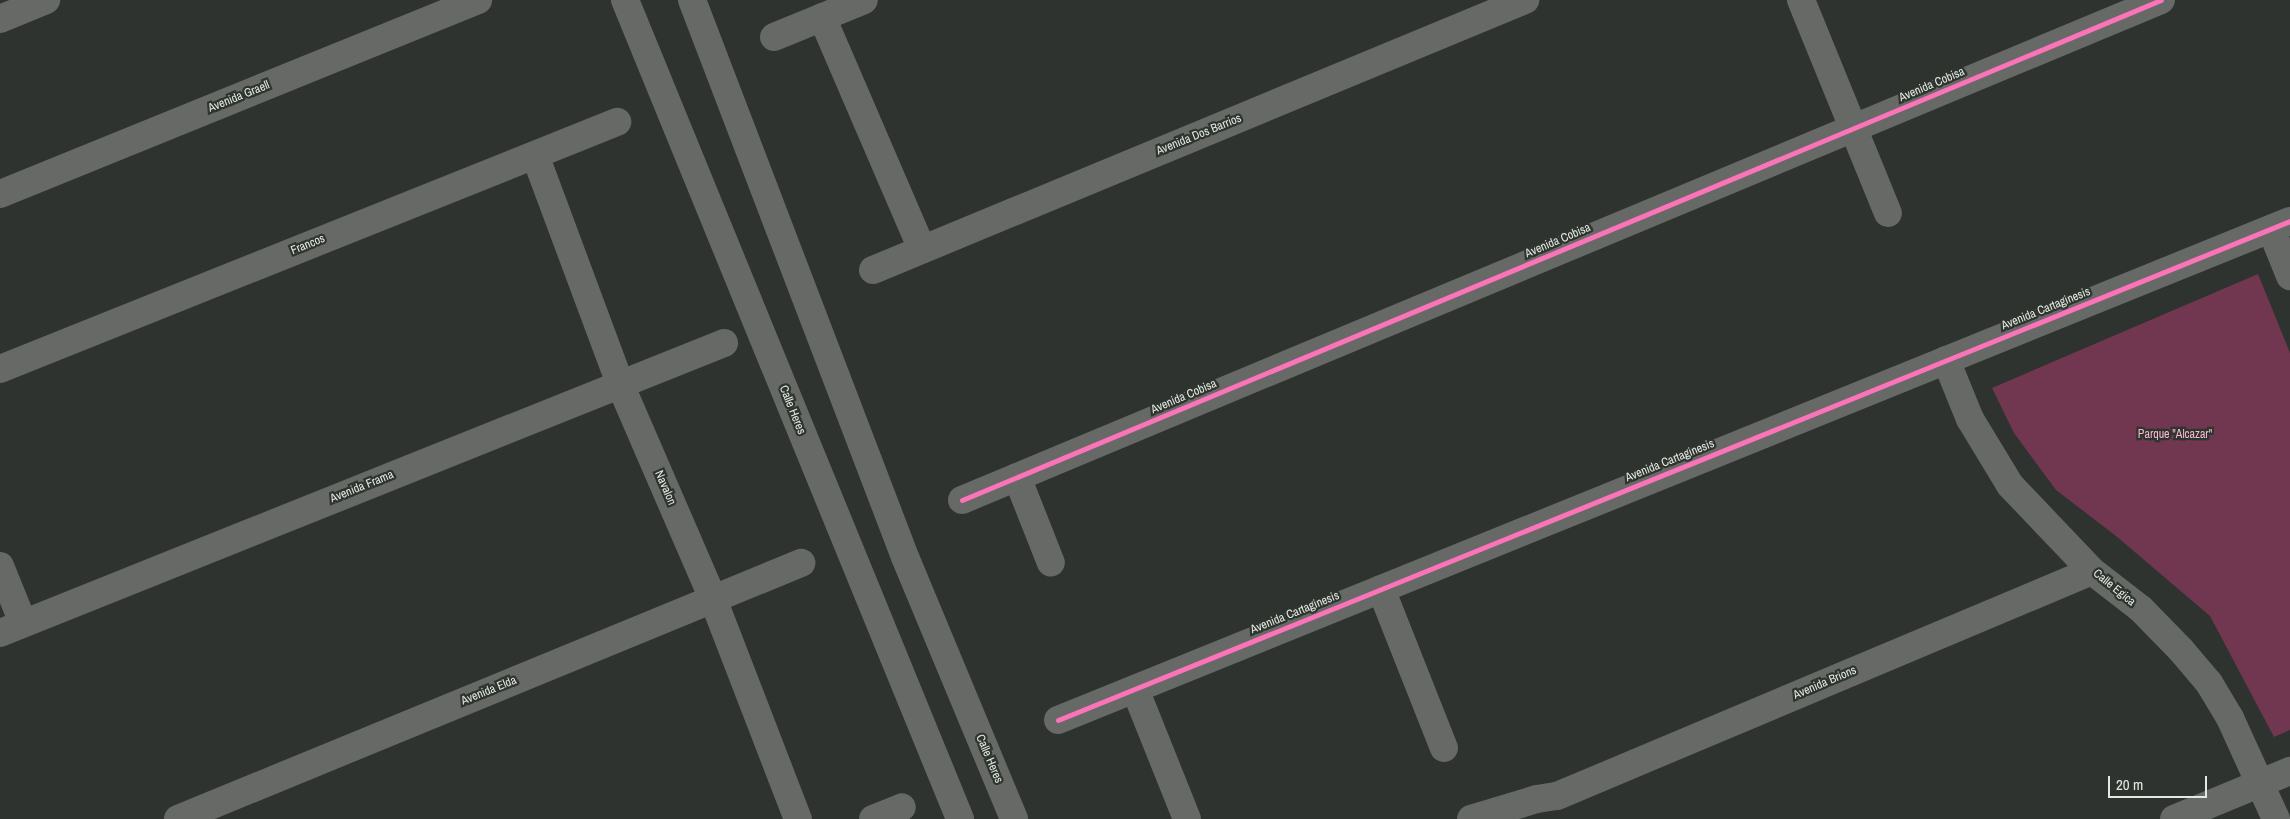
<!DOCTYPE html>
<html>
<head>
<meta charset="utf-8">
<style>
	body { margin:0 }
	#map { position:relative; width:2290px; height:819px; overflow:hidden; background:#2f332f; font-family:"Archivo Narrow",sans-serif }
	div>[style] { position:absolute }
	[style*='--x'] { left:calc(var(--x)*1px); top:calc(var(--y)*1px); width:calc(var(--w)*1px); rotate:calc(var(--a)*1deg) }
	.green>* { inset:0; background:#713650 }
	.street>* { height:28px; margin:-14px; padding:0 14px; transform-origin:14px; border-radius:14px; background:#666966 }
	.cycleway>* { height:5px; margin:-2.5px; padding:0 2.5px; transform-origin:2.5px; border-radius:2.5px; background:#fb73b8 }
	span { translate:-50% -50%; white-space:nowrap; text-align:center; line-height:1.15; -webkit-text-stroke:4.5px #2e342e; paint-order:stroke }
	.street-label { font-size:12px; color:#e5e9e4 }
	.park-label { font-size:12px; color:#fab7d1 }
	.scale { position:absolute; left:2108px; top:776px; width:99px; height:22px; box-sizing:border-box; border:2px solid #e5e9e4; border-top:0; padding-left:6px; font-size:15px; line-height:18px; white-space:nowrap; color:#e5e9e4; -webkit-text-stroke:4px #2e342e; paint-order:stroke }
</style>
</head>
<body>
<div id="map">
	<div class="green">
		<i style="clip-path:polygon(2258px 274px,2290px 353px,2290px 730px,2274px 737px,2210px 616px,2116px 536px,2056px 490px,2014px 433px,1992px 388px)"></i>
	</div>
	<div class="street">
		<i style="--x:625;--y:0;--w:885;--a:67.75"></i>
		<i style="--x:692;--y:0;--w:596;--a:69.07"></i>
		<i style="--x:905;--y:557;--w:284;--a:67.4"></i>
		<i style="--x:1801;--y:0;--w:230;--a:67.8"></i>
		<i style="--x:822;--y:17;--w:253;--a:66.7"></i>
		<i style="--x:0;--y:19;--w:50;--a:-22.4"></i>
		<i style="--x:774;--y:37;--w:97;--a:-22.3"></i>
		<i style="--x:535;--y:155;--w:244;--a:69.6"></i>
		<i style="--x:620;--y:384;--w:234;--a:66.6"></i>
		<i style="--x:713;--y:599;--w:236;--a:68.9"></i>
		<i style="--x:0;--y:194;--w:516;--a:-22.09"></i>
		<i style="--x:2271;--y:229;--w:51;--a:68"></i>
		<i style="--x:873;--y:270;--w:706;--a:-22.49"></i>
		<i style="--x:1946;--y:360;--w:64;--a:67.9"></i>
		<i style="--x:1970;--y:419;--w:77;--a:58.8"></i>
		<i style="--x:2010;--y:485;--w:119;--a:46.4"></i>
		<i style="--x:2092;--y:571;--w:62;--a:37.8"></i>
		<i style="--x:2141;--y:609;--w:57;--a:45.7"></i>
		<i style="--x:2181;--y:650;--w:43;--a:49.7"></i>
		<i style="--x:2209;--y:683;--w:41;--a:59"></i>
		<i style="--x:2230;--y:718;--w:111;--a:65.5"></i>
		<i style="--x:0;--y:369;--w:665;--a:-21.82"></i>
		<i style="--x:1017;--y:477;--w:92;--a:68.4"></i>
		<i style="--x:962;--y:500;--w:1299;--a:-22.64"></i>
		<i style="--x:0;--y:566;--w:61;--a:68"></i>
		<i style="--x:1381;--y:589;--w:171;--a:68.4"></i>
		<i style="--x:0;--y:633;--w:780;--a:-21.83"></i>
		<i style="--x:1135;--y:689;--w:140;--a:68.2"></i>
		<i style="--x:1058;--y:720;--w:1329;--a:-22.05"></i>
		<i style="--x:178;--y:819;--w:674;--a:-22.34"></i>
		<i style="--x:873;--y:819;--w:31;--a:-22"></i>
		<i style="--x:1471;--y:819;--w:69;--a:-16.9"></i>
		<i style="--x:1537;--y:799;--w:20;--a:-9"></i>
		<i style="--x:1557;--y:796;--w:580;--a:-22.81"></i>
		<i style="--x:2174;--y:819;--w:126;--a:-22.5"></i>
	</div>
	<div class="cycleway">
		<i style="--x:962;--y:500;--w:1299;--a:-22.64"></i>
		<i style="--x:1058;--y:720;--w:1329;--a:-22.05"></i>
	</div>
	<div class="street-label">
		<span style="left:1932px;top:85px;rotate:-23deg">Avenida Cobisa</span>
		<span style="left:239px;top:97px;rotate:-22deg">Avenida Graell</span>
		<span style="left:1199px;top:135px;rotate:-22deg">Avenida Dos Barrios</span>
		<span style="left:1558px;top:241px;rotate:-23deg">Avenida Cobisa</span>
		<span style="left:308px;top:245px;rotate:-22deg">Francos</span>
		<span style="left:2046px;top:309px;rotate:-22deg">Avenida Cartaginesis</span>
		<span style="left:1184px;top:397px;rotate:-23deg">Avenida Cobisa</span>
		<span style="left:792px;top:410px;rotate:68deg">Calle Heres</span>
		<span style="left:1670px;top:461px;rotate:-22deg">Avenida Cartaginesis</span>
		<span style="left:362px;top:487px;rotate:-22deg">Avenida Frama</span>
		<span style="left:665px;top:488px;rotate:67deg">Navalon</span>
		<span style="left:2114px;top:588px;rotate:39deg">Calle Egica</span>
		<span style="left:1295px;top:613px;rotate:-22deg">Avenida Cartaginesis</span>
		<span style="left:1825px;top:683px;rotate:-23deg">Avenida Brions</span>
		<span style="left:489px;top:691px;rotate:-22deg">Avenida Elda</span>
		<span style="left:989px;top:759px;rotate:67deg">Calle Heres</span>
	</div>
	<div class="park-label">
		<span style="left:2175px;top:435px">Parque "Alcazar"</span>
	</div>
	<div class="scale">20 m</div>
</div>
</body>
</html>
